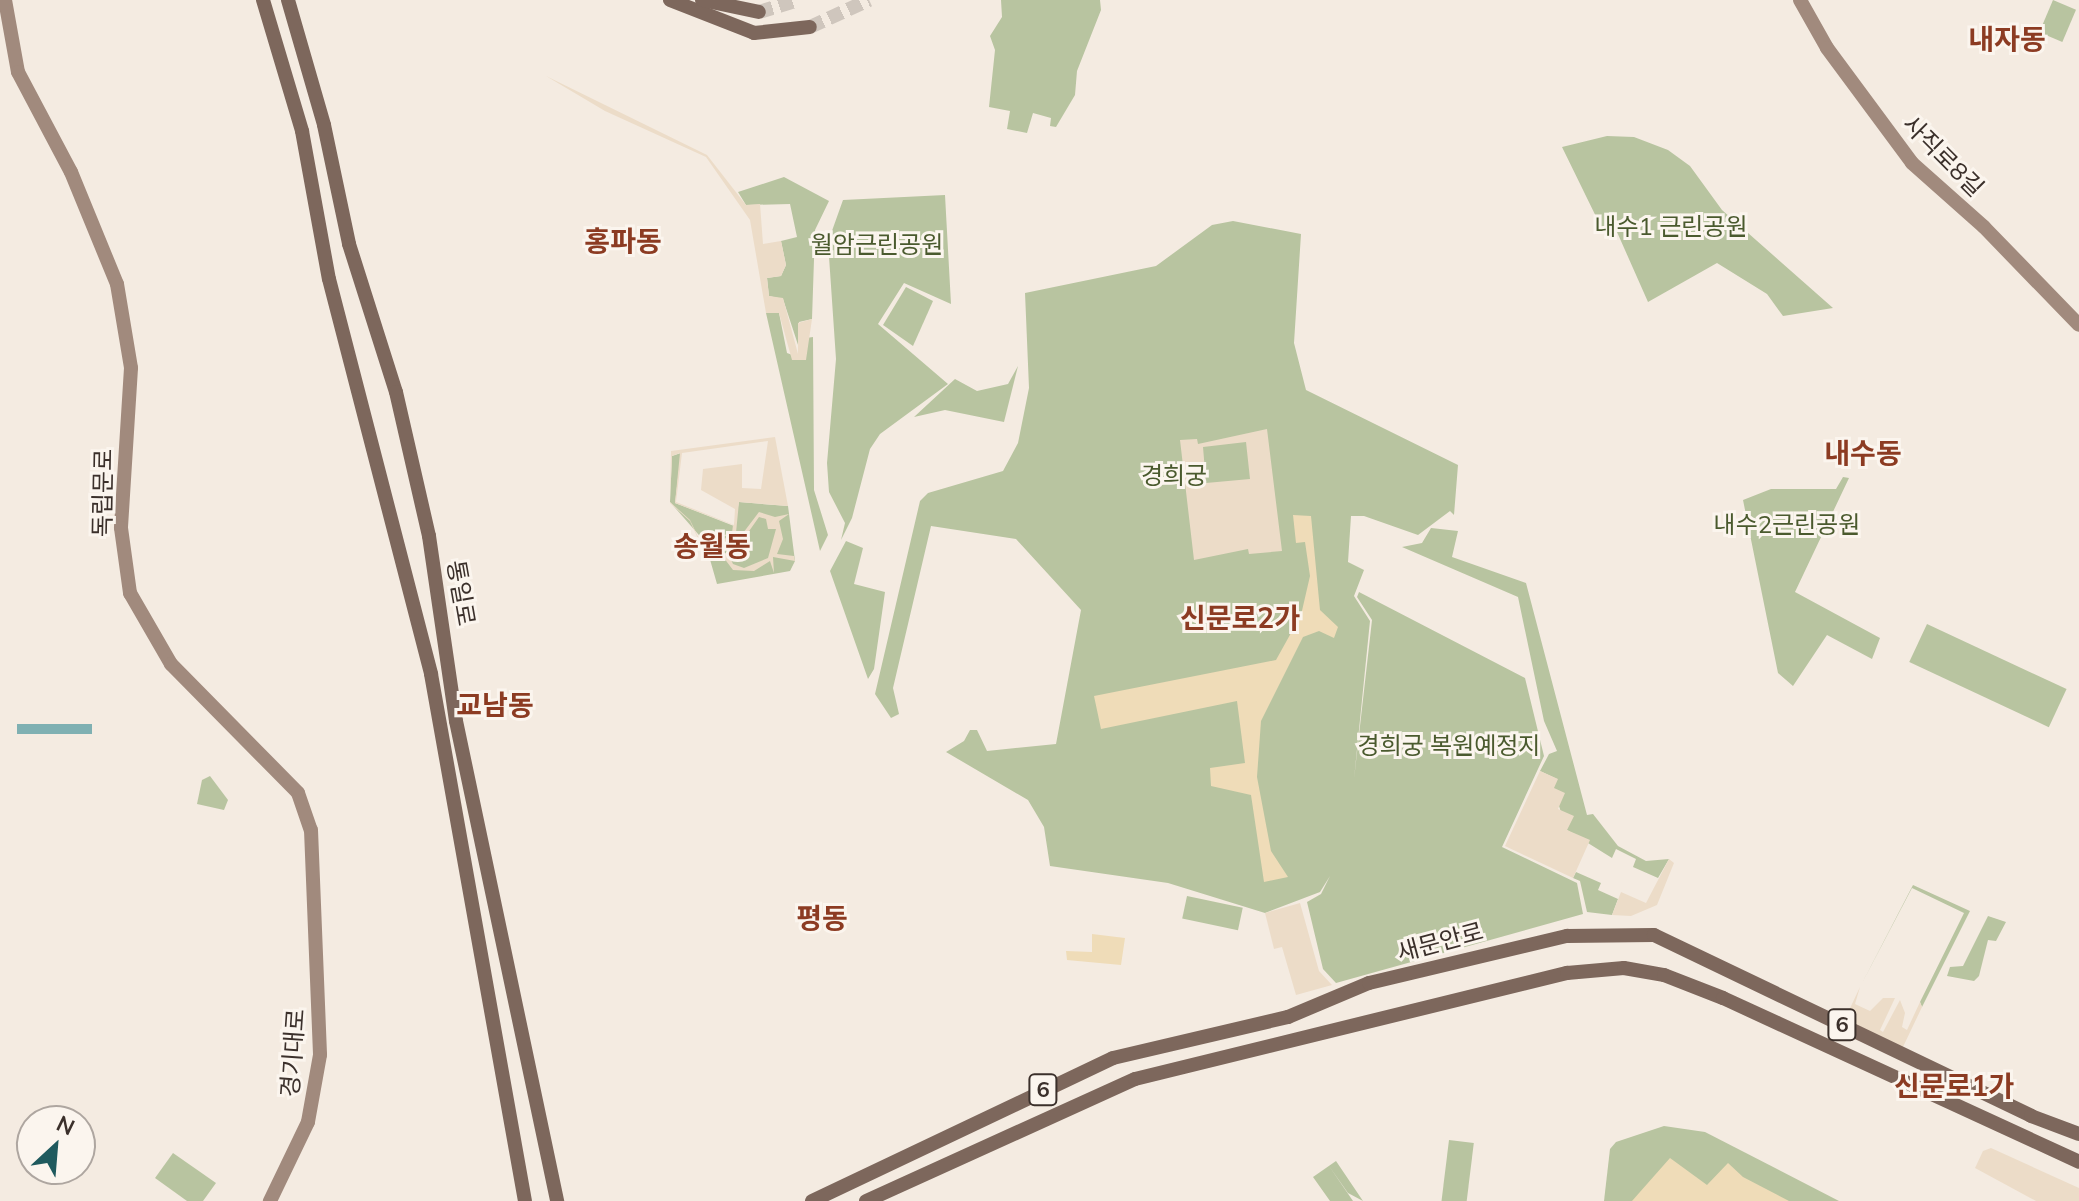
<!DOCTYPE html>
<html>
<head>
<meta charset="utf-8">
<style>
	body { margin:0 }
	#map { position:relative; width:2079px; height:1201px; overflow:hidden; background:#f4ebe1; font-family:Mulish,"Noto Sans KR",sans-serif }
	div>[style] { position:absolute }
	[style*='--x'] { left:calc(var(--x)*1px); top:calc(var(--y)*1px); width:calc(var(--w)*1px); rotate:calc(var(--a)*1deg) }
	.green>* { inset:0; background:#b8c4a0; transform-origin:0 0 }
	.sand>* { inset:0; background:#efdcb8 }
	.plaza>* { inset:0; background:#ecdcc8 }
	.water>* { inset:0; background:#7fb0b2; transform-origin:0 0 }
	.primary-tunnel>* { height:14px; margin-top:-7px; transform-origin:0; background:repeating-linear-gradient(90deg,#cfc6bd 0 14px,transparent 0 21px) }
	.secondary>* { height:14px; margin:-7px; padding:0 7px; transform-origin:7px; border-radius:7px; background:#a18a7d }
	.primary>* { height:14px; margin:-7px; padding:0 7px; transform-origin:7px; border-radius:7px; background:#7d675c }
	span { translate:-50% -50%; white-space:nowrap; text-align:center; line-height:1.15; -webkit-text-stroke:6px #fbf5ee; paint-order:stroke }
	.shield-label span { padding:2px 6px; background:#fbf5ee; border:2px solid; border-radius:6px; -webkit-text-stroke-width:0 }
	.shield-label { font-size:22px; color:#3b302b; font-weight:700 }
	.street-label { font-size:24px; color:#3b302b }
	.park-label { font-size:24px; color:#4a5a2e }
	.quarter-label { font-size:28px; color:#8c3b22; font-weight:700 }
	.north { position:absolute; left:16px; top:1105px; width:80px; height:80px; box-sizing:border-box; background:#fbf5ee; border:2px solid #aea6a0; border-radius:50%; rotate:26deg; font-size:22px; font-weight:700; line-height:32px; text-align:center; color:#3b302b }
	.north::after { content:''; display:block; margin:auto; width:28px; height:36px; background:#1f5a5e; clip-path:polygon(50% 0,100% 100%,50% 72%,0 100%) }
</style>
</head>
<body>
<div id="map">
	<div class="green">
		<i style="clip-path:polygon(1001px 0,1100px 0,1101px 10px,1077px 71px,1075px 95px,1056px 127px,1050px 126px,1051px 118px,1033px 113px,1027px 133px,1007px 129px,1010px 111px,989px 107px,995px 50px,990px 36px,1002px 17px)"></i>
		<i style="left:2053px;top:0;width:25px;height:35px;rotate:23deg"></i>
		<i style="clip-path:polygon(1607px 136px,1634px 137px,1668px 150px,1690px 166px,1722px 210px,1833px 308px,1783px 316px,1767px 294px,1717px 263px,1648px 302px,1617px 232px,1606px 237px,1562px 147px)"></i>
		<i style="clip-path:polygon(784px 177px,829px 201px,815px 230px,812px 319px,799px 322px,801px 354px,783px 299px,769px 296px,767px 278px,781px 276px,786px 265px,781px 241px,797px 237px,790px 204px,746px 205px,738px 192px)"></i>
		<i style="clip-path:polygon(945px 195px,951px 304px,904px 283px,878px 324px,948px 384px,880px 434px,870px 449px,852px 518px,841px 540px,845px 523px,829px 492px,827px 463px,836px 359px,828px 242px,843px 200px)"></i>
		<i style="clip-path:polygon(1233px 221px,1301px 234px,1294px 343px,1306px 390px,1458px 465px,1454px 515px,1450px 511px,1418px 535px,1364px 516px,1351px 516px,1348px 562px,1364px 570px,1354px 596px,1370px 621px,1354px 779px,1372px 620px,1357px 597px,1359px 592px,1525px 678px,1544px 756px,1502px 847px,1577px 883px,1583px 914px,1336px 983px,1323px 969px,1307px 902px,1321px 894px,1330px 876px,1320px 892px,1265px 913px,1168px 883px,1050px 866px,1044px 827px,1028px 800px,946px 752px,964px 741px,970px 730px,977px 730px,987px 751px,1056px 744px,1081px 610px,1016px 539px,931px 526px,893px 688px,899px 714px,891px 718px,875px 694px,920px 501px,928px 493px,1003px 471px,1018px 443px,1029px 388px,1025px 293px,1156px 266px,1212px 225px)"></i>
		<i style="clip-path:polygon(906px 287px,933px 301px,913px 346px,883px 325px)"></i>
		<i style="clip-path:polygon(766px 313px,779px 313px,787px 353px,806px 360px,806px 338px,813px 337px,814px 490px,828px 535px,820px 551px)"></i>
		<i style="clip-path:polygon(1018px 366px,1004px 422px,945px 410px,914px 417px,955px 379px,977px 391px,1008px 384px)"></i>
		<i style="clip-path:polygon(681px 453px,675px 503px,734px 526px,733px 532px,739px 502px,788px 506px,795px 561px,790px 571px,717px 584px,705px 542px,670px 502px,672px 456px)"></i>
		<i style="clip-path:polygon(1843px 477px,1849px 478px,1795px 592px,1880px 638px,1872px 659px,1827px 635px,1793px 686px,1778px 673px,1743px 500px,1771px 489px,1836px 489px)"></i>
		<i style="clip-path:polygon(1431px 528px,1458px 531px,1452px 557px,1526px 583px,1587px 815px,1593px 814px,1618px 846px,1646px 861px,1669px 859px,1658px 878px,1633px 867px,1636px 859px,1616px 849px,1612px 858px,1567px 830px,1553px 788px,1557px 779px,1540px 771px,1549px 754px,1557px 751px,1544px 721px,1518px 597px,1402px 547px,1422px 543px)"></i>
		<i style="clip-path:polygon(846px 541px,863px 548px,854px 584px,885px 592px,874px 669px,868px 679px,830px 571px)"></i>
		<i style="left:1927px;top:624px;width:154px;height:42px;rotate:25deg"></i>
		<i style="clip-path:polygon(210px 776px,228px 800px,224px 810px,197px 804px,202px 780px)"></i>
		<i style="clip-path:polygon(1576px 872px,1601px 883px,1598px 890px,1618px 899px,1612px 915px,1587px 912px,1580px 881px,1573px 878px)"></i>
		<i style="clip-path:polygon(1913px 885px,1970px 911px,1922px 1007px,1920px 1002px,1964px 913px,1912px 888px,1860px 987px)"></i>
		<i style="left:1187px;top:896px;width:57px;height:23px;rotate:12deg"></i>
		<i style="clip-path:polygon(1988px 916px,2006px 922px,1996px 941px,1988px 940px,1979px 976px,1974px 981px,1947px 976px,1950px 967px,1963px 966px)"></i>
		<i style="clip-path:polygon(1664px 1126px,1705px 1132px,1839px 1201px,1604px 1201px,1610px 1149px,1616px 1142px)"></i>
		<i style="left:1449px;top:1140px;width:25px;height:62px;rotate:7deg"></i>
		<i style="clip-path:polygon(173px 1153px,216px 1183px,203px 1201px,187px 1201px,155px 1178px)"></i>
		<i style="clip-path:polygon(1336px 1161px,1363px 1201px,1348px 1193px,1329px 1166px,1353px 1201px,1330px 1201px,1313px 1177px)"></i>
	</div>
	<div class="sand">
		<i style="clip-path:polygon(1293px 515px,1311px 516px,1320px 610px,1338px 627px,1334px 638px,1319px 631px,1303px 637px,1261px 721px,1257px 777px,1271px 851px,1288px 877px,1264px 882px,1251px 795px,1211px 786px,1210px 768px,1245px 763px,1237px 701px,1101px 729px,1094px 696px,1276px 660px,1301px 615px,1310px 576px,1305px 542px,1296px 543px)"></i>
		<i style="clip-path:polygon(1092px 934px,1125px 938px,1121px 965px,1067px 960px,1066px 951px,1092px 952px)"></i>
		<i style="clip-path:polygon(1670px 1158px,1707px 1185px,1728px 1163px,1743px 1177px,1789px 1201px,1632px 1201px)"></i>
	</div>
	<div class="plaza">
		<i style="clip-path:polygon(546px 76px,707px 155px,746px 205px,760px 204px,763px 244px,781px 241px,786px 265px,781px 276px,767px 278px,769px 296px,783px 298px,798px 354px,798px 323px,812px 319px,806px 360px,792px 360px,779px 313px,766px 313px,750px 220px,706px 157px,605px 111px)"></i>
		<i style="clip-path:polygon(evenodd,1267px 429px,1282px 551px,1249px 554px,1248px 549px,1194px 560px,1180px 440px,1197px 439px,1198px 444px,1267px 429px,1246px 442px,1250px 479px,1206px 483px,1203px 447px,1246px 442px)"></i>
		<i style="clip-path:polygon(evenodd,775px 437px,788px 506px,739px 502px,736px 533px,700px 543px,690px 521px,670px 503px,671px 451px,775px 437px,768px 441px,761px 489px,742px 488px,742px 464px,703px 469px,701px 490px,735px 509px,734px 525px,676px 502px,682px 453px,768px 441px,775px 437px,680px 453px,675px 503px,733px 525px,732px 533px,700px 541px,690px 520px,670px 502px,672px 456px,680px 453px)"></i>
		<i style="clip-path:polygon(evenodd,759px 512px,775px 517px,789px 514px,779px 521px,783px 539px,777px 554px,794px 556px,795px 561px,773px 557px,774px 573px,770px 561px,754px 571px,733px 570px,724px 558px,716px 559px,711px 546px,726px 538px,737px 541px,759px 512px,759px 517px,766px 519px,768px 529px,776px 529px,768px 558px,744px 568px,733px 564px,728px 553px,720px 555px,719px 544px,740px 544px,759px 517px)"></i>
		<i style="clip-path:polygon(1540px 771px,1558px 779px,1554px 788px,1565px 793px,1558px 809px,1574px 816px,1567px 830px,1590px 840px,1573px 878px,1505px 846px)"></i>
		<i style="clip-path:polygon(1669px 859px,1674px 863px,1657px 905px,1631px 916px,1612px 915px,1621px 892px,1646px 903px)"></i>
		<i style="clip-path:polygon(1300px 903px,1319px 971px,1332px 985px,1296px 995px,1282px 947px,1274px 949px,1265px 913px)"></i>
		<i style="clip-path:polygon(1860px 987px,1855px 1004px,1870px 1011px,1883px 998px,1895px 998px,1880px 1030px,1883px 1032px,1900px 1000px,1905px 1013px,1902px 1027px,1907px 1030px,1920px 1002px,1922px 1007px,1902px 1049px,1844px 1021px)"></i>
		<i style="clip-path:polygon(1991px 1148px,2079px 1188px,2079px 1201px,2036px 1201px,1975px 1168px,1983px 1151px)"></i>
	</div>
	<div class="water">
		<i style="left:17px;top:724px;width:75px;height:10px"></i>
	</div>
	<div class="primary-tunnel">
		<i style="--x:759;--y:12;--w:41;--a:-17.1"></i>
		<i style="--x:810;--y:27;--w:65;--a:-24.6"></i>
	</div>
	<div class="secondary">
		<i style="--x:5;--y:0;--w:73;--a:79.8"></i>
		<i style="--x:18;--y:72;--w:113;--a:62.1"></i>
		<i style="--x:71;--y:172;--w:121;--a:67.7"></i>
		<i style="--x:117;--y:284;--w:85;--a:80.5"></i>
		<i style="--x:131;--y:368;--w:160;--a:93.6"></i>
		<i style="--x:121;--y:528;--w:66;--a:82.1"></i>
		<i style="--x:130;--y:593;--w:82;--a:60"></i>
		<i style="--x:171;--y:664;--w:181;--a:45.4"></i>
		<i style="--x:298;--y:793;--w:39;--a:71"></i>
		<i style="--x:311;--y:830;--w:225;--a:87.7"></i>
		<i style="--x:320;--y:1055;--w:68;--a:100.2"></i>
		<i style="--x:308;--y:1122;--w:88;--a:115.7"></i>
		<i style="--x:1800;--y:0;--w:55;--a:60.6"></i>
		<i style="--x:1827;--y:48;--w:143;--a:53.5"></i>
		<i style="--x:1912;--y:163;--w:96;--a:41.6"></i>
		<i style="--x:1984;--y:227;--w:136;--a:45.9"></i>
	</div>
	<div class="primary">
		<i style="--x:263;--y:0;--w:137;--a:73.4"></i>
		<i style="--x:302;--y:131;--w:150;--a:79.7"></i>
		<i style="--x:329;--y:279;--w:408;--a:75.5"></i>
		<i style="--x:431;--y:674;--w:535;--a:79.89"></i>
		<i style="--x:288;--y:0;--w:130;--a:73.9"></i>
		<i style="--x:324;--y:125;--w:122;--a:78.1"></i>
		<i style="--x:349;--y:244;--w:155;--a:72.4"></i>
		<i style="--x:396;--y:392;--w:148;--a:77.1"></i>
		<i style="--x:429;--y:536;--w:187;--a:81.7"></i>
		<i style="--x:456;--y:721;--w:491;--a:78.1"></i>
		<i style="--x:670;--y:0;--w:90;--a:21.4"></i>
		<i style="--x:754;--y:33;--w:56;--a:-6.1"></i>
		<i style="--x:702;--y:0;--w:58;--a:11.9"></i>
		<i style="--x:812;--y:1201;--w:333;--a:-25.4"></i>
		<i style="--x:1113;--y:1058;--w:180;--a:-13.2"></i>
		<i style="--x:1288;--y:1017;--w:88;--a:-22.8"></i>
		<i style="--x:1369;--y:983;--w:204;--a:-13.4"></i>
		<i style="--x:1567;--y:936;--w:87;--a:-0.7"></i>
		<i style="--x:1654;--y:935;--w:418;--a:25.6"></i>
		<i style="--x:2031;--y:1116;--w:51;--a:20.6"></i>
		<i style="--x:866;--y:1201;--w:295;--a:-24.4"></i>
		<i style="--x:1135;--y:1079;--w:445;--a:-13.8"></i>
		<i style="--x:1567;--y:973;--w:57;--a:-5"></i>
		<i style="--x:1624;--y:968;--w:41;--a:9.9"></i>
		<i style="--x:1664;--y:975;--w:63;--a:21.3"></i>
		<i style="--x:1723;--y:998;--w:392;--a:24.7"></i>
	</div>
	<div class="shield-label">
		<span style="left:1842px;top:1025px">6</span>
		<span style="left:1043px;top:1090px">6</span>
	</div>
	<div class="street-label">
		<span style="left:1943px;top:156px;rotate:45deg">사직로8길</span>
		<span style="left:103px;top:493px;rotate:-89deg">독립문로</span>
		<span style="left:461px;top:593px;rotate:80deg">통일로</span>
		<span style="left:1440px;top:942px;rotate:-15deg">새문안로</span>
		<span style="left:293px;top:1053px;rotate:-86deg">경기대로</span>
	</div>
	<div class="park-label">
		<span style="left:1671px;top:227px">내수1 근린공원</span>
		<span style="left:877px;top:245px">월암근린공원</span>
		<span style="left:1174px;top:476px">경희궁</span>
		<span style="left:1787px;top:525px">내수2근린공원</span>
		<span style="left:1449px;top:746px">경희궁 복원예정지</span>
	</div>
	<div class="quarter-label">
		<span style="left:2007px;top:39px">내자동</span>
		<span style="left:623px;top:241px">홍파동</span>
		<span style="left:1863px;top:453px">내수동</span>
		<span style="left:712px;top:546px">송월동</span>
		<span style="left:1240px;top:618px">신문로2가</span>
		<span style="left:495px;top:705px">교남동</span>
		<span style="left:822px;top:918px">평동</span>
		<span style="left:1954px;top:1086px">신문로1가</span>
	</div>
	<div class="north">N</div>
</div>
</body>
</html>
